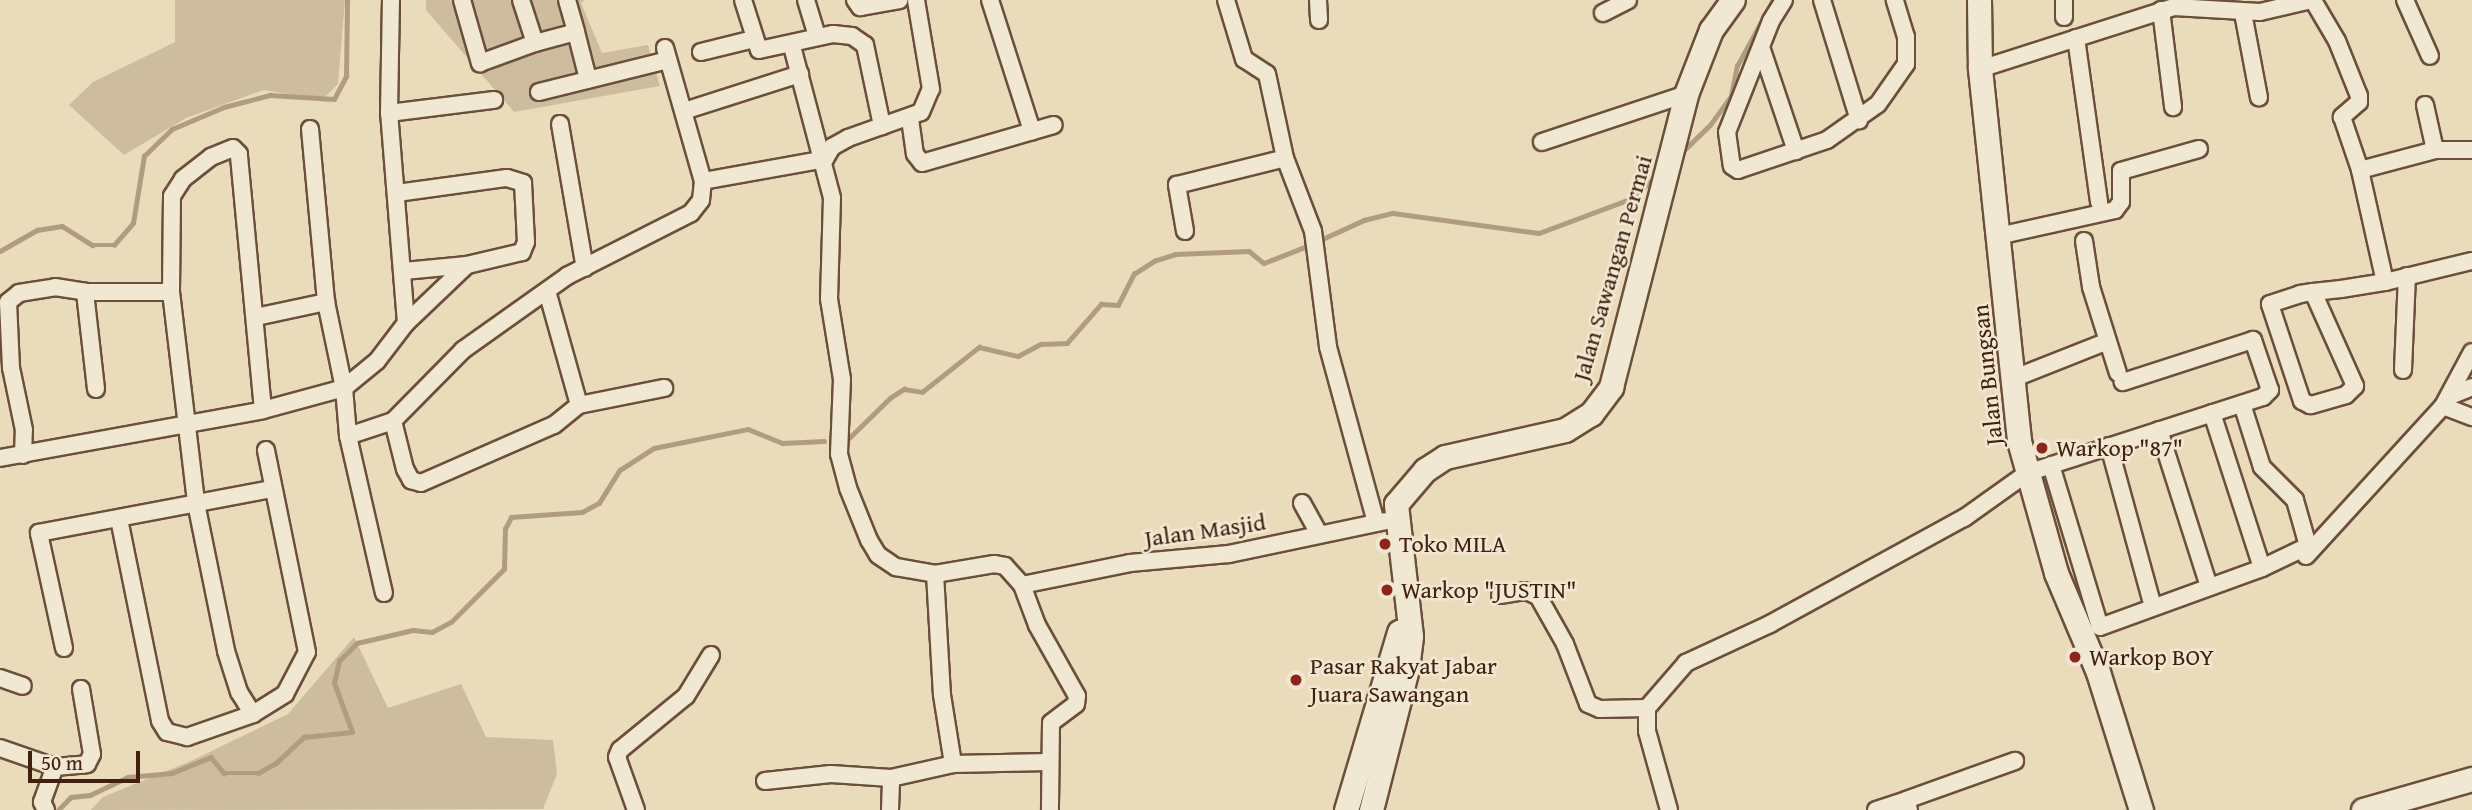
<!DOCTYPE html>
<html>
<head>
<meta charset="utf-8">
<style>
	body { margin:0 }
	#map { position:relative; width:2472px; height:810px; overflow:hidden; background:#eadcbb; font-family:"Gentium Book Plus",serif }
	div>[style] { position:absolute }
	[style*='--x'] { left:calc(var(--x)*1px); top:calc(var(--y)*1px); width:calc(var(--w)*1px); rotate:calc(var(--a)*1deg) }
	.green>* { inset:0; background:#cdbc9e }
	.stream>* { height:4.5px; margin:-2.25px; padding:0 2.25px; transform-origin:2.25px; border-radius:2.25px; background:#b19c81 }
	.roads { filter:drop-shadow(2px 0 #6c4f3a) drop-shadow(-2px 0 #6c4f3a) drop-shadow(0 2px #6c4f3a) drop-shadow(0 -2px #6c4f3a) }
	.street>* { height:16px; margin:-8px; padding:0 8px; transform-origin:8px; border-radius:8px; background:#f1e8d3 }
	.secondary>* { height:23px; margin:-11.5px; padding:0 11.5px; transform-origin:11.5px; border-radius:11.5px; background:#f1e8d3 }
	.dots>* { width:19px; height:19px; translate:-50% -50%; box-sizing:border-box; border:4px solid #f1e8d3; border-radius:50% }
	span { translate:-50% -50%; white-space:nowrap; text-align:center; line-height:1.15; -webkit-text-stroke:5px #f1e8d3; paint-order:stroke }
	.street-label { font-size:24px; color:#42200f }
	.poi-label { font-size:24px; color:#42200f }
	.left { translate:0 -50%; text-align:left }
	.scale { position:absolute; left:28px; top:751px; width:112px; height:32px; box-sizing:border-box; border:4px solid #42200f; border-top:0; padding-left:9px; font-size:21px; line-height:24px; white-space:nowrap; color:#42200f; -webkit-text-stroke:5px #f1e8d3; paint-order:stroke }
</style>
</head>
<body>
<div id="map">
	<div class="green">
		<i style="clip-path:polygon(175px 0,345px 0,338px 84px,322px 100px,264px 90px,186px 118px,124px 155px,69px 105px,93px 82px,175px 42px)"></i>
		<i style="clip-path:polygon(426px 0,585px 0,581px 3px,602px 53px,648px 45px,660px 86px,514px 112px,426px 10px)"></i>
		<i style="clip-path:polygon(354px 637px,388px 708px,461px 684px,486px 737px,553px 740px,557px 774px,543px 809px,91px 810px,103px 797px,191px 761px,288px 714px)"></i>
	</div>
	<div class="stream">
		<i style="--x:1679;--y:155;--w:43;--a:-44.1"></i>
		<i style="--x:1710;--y:125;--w:36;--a:-54"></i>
		<i style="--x:1731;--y:96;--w:31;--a:-79"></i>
		<i style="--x:1737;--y:66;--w:75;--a:-61.4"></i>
		<i style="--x:1318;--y:241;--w:51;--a:-24.5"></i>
		<i style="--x:1364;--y:220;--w:30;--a:-14"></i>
		<i style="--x:1393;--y:213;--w:147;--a:7.8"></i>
		<i style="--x:1539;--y:233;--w:100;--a:-20.4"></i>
		<i style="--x:1633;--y:198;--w:30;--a:-44"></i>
		<i style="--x:0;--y:251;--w:43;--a:-29.6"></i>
		<i style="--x:37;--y:230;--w:25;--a:-9"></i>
		<i style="--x:62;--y:226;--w:36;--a:32"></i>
		<i style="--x:92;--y:245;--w:22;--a:0"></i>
		<i style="--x:114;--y:245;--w:29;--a:-49"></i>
		<i style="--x:133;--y:223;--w:68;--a:-80.7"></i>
		<i style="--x:144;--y:156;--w:39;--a:-44"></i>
		<i style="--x:172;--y:129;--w:56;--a:-22.9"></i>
		<i style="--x:224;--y:107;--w:48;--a:-14.6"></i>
		<i style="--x:270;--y:95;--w:64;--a:3.6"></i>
		<i style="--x:334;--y:99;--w:26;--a:-62"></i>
		<i style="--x:346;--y:76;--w:76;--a:-89.2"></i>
		<i style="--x:849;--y:438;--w:57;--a:-44.3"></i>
		<i style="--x:890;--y:398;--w:17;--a:-33"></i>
		<i style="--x:904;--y:389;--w:18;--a:9"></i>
		<i style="--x:922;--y:392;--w:73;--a:-38.3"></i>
		<i style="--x:979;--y:347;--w:40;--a:13"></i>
		<i style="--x:1018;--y:356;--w:26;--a:-28"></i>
		<i style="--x:1041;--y:344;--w:26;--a:-2"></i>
		<i style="--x:1067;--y:343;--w:52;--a:-48.9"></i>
		<i style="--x:1101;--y:304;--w:17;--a:3"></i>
		<i style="--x:1118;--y:305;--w:35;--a:-63"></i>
		<i style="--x:1134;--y:274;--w:24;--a:-33"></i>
		<i style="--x:1154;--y:261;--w:22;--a:-18"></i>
		<i style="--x:1175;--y:254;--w:74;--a:-2.3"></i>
		<i style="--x:1249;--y:251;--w:19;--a:39"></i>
		<i style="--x:1264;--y:263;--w:49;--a:-21.4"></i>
		<i style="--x:58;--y:810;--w:18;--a:-45"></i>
		<i style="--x:71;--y:797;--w:19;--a:-6"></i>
		<i style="--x:90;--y:795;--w:42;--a:-25.3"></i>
		<i style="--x:128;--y:777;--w:44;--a:-5.2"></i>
		<i style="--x:172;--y:773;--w:42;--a:-22.3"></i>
		<i style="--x:211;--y:757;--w:21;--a:51"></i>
		<i style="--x:224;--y:773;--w:34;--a:0"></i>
		<i style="--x:258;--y:773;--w:21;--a:-29"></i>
		<i style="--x:276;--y:763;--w:38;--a:-43"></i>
		<i style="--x:304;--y:737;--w:48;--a:-5.9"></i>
		<i style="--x:352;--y:732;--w:52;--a:-110.2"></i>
		<i style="--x:334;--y:683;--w:23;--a:-77"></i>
		<i style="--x:339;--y:661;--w:25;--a:-45"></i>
		<i style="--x:357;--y:643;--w:57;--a:-13.1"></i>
		<i style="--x:413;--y:630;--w:19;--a:6"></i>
		<i style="--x:432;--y:632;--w:21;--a:-28"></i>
		<i style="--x:451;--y:622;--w:75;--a:-45"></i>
		<i style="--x:504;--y:569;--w:40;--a:-88.6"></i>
		<i style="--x:505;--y:529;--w:13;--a:-63"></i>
		<i style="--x:511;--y:517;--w:71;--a:-4"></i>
		<i style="--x:582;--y:512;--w:19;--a:-28"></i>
		<i style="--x:599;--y:503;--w:39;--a:-58"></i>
		<i style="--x:620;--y:470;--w:40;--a:-32.9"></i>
		<i style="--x:654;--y:448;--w:96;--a:-11.4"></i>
		<i style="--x:748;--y:429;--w:37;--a:22"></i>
		<i style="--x:782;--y:443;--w:42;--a:-2.7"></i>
	</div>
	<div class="roads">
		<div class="street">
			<i style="--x:462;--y:0;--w:66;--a:74.1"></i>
			<i style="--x:480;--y:63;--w:59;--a:-20"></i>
			<i style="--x:521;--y:0;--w:45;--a:72"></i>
			<i style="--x:535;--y:43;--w:42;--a:-15"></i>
			<i style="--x:576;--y:32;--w:49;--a:75.7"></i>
			<i style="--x:567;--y:0;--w:33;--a:74"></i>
			<i style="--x:743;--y:0;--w:52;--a:72.3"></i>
			<i style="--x:759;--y:50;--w:76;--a:-12.2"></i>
			<i style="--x:833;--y:34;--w:19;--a:6"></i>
			<i style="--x:852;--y:36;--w:16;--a:35"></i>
			<i style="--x:865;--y:45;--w:83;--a:78.1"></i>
			<i style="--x:806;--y:0;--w:38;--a:73"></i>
			<i style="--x:855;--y:0;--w:9;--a:54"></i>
			<i style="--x:860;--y:7;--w:40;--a:-10"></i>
			<i style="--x:990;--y:0;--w:138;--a:72.2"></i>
			<i style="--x:1226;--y:0;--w:62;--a:73"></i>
			<i style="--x:1244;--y:59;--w:27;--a:33"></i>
			<i style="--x:1267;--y:74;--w:86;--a:77.9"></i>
			<i style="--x:1285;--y:158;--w:78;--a:69"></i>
			<i style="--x:1313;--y:231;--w:117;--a:82.6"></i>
			<i style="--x:1328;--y:347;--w:182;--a:74.7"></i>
			<i style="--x:1318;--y:0;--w:20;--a:87"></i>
			<i style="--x:1784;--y:0;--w:25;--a:122"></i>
			<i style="--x:1771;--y:21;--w:119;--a:111.6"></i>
			<i style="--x:1727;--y:132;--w:34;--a:82"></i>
			<i style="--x:1732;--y:166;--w:7;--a:34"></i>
			<i style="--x:1738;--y:170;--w:94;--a:-18.6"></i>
			<i style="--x:1827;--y:140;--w:62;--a:-35.2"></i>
			<i style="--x:1878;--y:104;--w:49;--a:-55"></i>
			<i style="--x:1906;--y:64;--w:27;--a:-90"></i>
			<i style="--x:1906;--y:37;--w:39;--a:-107"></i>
			<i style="--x:1822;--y:0;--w:126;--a:72.9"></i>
			<i style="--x:2405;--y:0;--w:61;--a:65.9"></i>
			<i style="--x:2314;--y:2;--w:45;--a:59.5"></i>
			<i style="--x:2337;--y:41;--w:59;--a:68.2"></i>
			<i style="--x:2359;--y:96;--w:6;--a:90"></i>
			<i style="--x:2359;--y:102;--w:23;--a:139"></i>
			<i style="--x:2342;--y:117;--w:56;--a:71.2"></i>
			<i style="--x:2161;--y:10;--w:98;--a:82.9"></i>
			<i style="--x:1603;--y:13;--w:28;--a:-27"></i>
			<i style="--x:2243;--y:13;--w:86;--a:79.3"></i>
			<i style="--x:2064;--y:17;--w:17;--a:-90"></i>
			<i style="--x:2076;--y:38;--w:166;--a:82"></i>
			<i style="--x:1761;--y:47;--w:110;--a:71.4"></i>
			<i style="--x:665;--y:48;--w:138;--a:74.1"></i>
			<i style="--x:793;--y:50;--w:153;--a:75.2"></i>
			<i style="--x:832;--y:198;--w:101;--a:91.7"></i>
			<i style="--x:829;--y:299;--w:81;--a:80.8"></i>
			<i style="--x:842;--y:379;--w:75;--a:92.3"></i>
			<i style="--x:839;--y:454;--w:35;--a:75"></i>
			<i style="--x:848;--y:488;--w:56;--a:68"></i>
			<i style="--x:869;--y:540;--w:17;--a:59"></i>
			<i style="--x:878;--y:555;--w:22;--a:34"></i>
			<i style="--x:896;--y:567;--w:40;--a:10"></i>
			<i style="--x:935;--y:574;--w:60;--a:-9.6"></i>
			<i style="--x:994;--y:564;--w:11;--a:10"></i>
			<i style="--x:1005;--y:566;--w:25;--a:48"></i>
			<i style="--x:1022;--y:585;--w:43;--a:69.4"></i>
			<i style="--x:1037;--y:625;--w:81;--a:60.6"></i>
			<i style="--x:1077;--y:696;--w:8;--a:97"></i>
			<i style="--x:1076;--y:704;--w:31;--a:143"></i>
			<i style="--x:1051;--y:723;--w:87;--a:90.7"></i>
			<i style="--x:701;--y:52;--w:55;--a:-13.8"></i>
			<i style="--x:1980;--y:69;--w:204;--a:-17.7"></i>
			<i style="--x:2174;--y:7;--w:86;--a:3.3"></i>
			<i style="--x:2260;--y:12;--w:53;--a:-13"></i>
			<i style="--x:539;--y:92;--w:133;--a:-13.9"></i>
			<i style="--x:2425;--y:105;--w:46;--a:77.5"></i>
			<i style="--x:684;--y:111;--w:122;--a:-17.7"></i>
			<i style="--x:389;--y:113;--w:106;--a:-7.1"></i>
			<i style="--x:910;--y:119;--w:35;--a:82"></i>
			<i style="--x:915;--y:154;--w:11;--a:52"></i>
			<i style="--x:922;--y:163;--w:137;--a:-16.1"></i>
			<i style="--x:560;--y:124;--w:146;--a:80.2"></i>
			<i style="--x:310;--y:129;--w:174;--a:84.7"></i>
			<i style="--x:326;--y:302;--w:88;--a:78.2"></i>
			<i style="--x:344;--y:388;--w:48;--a:85.2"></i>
			<i style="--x:348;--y:436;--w:161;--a:77.1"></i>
			<i style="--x:1542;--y:142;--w:152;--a:-18.4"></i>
			<i style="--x:397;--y:193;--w:111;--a:-7.8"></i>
			<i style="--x:507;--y:178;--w:17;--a:17"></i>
			<i style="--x:523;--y:183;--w:59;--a:87.1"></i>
			<i style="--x:526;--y:242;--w:11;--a:112"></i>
			<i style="--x:522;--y:252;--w:57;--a:166.7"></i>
			<i style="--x:1185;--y:231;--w:47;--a:-99.9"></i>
			<i style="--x:1177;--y:185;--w:111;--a:-14"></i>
			<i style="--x:1998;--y:236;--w:120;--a:-12.5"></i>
			<i style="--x:2115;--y:210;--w:10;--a:-53"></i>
			<i style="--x:2121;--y:202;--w:31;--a:-90"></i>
			<i style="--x:2121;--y:171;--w:81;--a:-15.8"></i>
			<i style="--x:2084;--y:241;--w:47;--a:81.3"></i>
			<i style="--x:2091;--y:287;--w:90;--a:72.6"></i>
			<i style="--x:404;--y:271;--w:63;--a:-5.4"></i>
			<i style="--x:467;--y:265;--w:84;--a:136.4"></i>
			<i style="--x:2385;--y:282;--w:115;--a:-102.6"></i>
			<i style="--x:2360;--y:170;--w:78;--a:-14.9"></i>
			<i style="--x:2435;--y:150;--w:37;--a:0"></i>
			<i style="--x:547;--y:291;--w:118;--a:74.3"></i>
			<i style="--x:2313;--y:292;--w:103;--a:65.9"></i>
			<i style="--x:2355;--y:386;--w:13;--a:135"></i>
			<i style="--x:2346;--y:395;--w:37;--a:164"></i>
			<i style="--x:2310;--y:405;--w:9;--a:-153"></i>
			<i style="--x:2302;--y:401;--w:102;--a:-108.3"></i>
			<i style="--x:2270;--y:304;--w:32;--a:-18"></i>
			<i style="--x:2300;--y:294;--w:13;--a:-9"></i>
			<i style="--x:2313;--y:292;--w:28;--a:-6"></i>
			<i style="--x:2341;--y:289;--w:45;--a:-9"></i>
			<i style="--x:2385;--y:282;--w:89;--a:-13.6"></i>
			<i style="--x:256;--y:317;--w:72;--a:-12.1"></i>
			<i style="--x:2403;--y:370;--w:94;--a:-87.6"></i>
			<i style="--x:2012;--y:379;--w:103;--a:-21.6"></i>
			<i style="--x:96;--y:389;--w:98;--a:-96.5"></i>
			<i style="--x:85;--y:292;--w:86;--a:0"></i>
			<i style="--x:2450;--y:396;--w:24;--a:-22"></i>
			<i style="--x:2443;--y:406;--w:31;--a:21"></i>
			<i style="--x:263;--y:410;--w:257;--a:-95.4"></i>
			<i style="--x:239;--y:154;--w:8;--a:-135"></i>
			<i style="--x:233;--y:148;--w:24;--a:158"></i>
			<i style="--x:211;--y:157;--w:36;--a:142"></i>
			<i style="--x:183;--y:179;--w:20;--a:123"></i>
			<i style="--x:172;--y:196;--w:96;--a:90.6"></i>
			<i style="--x:171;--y:292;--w:212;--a:83.2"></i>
			<i style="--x:196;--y:503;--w:151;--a:78.5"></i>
			<i style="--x:226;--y:651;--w:43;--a:72.4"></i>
			<i style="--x:239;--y:692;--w:26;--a:58"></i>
			<i style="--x:253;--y:714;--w:38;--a:-32"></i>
			<i style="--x:285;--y:694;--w:47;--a:-62.4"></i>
			<i style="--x:307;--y:652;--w:206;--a:-101.5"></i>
			<i style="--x:2212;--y:413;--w:163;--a:72.1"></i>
			<i style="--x:393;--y:421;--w:49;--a:76"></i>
			<i style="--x:405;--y:469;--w:13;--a:61"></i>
			<i style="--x:411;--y:480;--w:10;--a:17"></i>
			<i style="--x:421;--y:483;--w:145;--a:-23.6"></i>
			<i style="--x:554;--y:425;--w:32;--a:-39"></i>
			<i style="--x:579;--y:405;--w:87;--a:-11.3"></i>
			<i style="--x:2159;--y:430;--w:165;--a:72.3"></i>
			<i style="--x:348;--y:436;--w:47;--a:-18.4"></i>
			<i style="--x:393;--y:421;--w:100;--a:-45.4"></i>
			<i style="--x:463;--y:350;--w:128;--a:-35.4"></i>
			<i style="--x:567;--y:276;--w:139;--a:-26.9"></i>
			<i style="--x:691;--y:213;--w:16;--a:-52"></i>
			<i style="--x:701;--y:200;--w:19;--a:-84"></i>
			<i style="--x:703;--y:181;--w:124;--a:-10.2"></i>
			<i style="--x:825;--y:159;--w:14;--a:-60"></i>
			<i style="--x:832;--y:147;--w:18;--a:-29"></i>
			<i style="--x:848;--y:138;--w:77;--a:-19.6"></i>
			<i style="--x:921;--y:112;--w:25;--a:-67"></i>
			<i style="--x:931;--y:89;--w:90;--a:-99.6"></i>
			<i style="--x:2109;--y:446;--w:167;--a:74.7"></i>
			<i style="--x:23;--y:455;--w:25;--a:-88"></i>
			<i style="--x:24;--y:430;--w:63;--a:-101.8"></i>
			<i style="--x:11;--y:368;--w:66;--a:-92.6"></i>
			<i style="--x:8;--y:302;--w:14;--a:-39"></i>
			<i style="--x:19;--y:293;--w:36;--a:-9"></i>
			<i style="--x:55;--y:287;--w:30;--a:9"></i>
			<i style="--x:0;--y:458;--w:267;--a:-10.3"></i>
			<i style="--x:263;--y:410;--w:84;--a:-15.2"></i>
			<i style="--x:344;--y:388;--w:43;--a:-39.3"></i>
			<i style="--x:377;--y:361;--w:48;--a:-52.7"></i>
			<i style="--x:406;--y:323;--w:211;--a:-94.6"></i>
			<i style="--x:389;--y:113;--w:113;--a:-89"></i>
			<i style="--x:2051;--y:465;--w:169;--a:73.2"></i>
			<i style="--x:2100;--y:627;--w:172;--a:-20"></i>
			<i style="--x:2262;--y:568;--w:51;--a:-25.6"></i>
			<i style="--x:2308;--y:546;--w:48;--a:-105.8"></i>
			<i style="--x:2295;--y:500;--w:47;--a:-135"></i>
			<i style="--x:2262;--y:467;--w:66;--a:-107.6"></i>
			<i style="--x:1302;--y:503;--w:35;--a:61"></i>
			<i style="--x:119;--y:519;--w:206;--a:78.5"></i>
			<i style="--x:160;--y:721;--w:13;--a:58"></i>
			<i style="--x:167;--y:732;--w:21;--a:14"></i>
			<i style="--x:187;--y:737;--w:70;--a:-19.2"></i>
			<i style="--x:2306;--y:556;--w:203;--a:-47.6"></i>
			<i style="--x:2443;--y:406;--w:61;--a:-61.8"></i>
			<i style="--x:935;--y:574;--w:121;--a:86.7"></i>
			<i style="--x:942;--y:695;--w:70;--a:80.9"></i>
			<i style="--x:1022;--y:585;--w:110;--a:-11.5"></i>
			<i style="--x:1130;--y:563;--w:99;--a:-5.2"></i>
			<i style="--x:1229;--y:554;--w:159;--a:-11.9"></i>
			<i style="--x:1500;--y:595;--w:26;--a:-9"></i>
			<i style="--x:1526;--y:591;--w:13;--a:23"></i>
			<i style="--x:1538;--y:596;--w:55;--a:60.6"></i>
			<i style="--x:1565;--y:644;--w:64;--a:69"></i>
			<i style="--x:1588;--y:704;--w:13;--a:23"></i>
			<i style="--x:1600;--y:709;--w:47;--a:-1.2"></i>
			<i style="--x:64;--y:648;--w:118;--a:-102.3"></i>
			<i style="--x:39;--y:533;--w:236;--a:-10.7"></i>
			<i style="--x:0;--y:678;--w:24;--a:19"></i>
			<i style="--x:0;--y:748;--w:58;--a:19.1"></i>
			<i style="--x:55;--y:767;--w:32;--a:-5"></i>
			<i style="--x:87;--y:764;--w:11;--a:-63"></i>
			<i style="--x:92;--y:754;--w:66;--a:-99.6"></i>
			<i style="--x:765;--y:781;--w:66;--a:-6.1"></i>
			<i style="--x:831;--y:774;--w:60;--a:3.8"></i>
			<i style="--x:891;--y:778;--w:64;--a:-12.7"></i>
			<i style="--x:953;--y:764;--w:95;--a:-1.2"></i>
			<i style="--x:46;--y:810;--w:9;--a:-117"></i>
			<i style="--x:42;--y:802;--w:37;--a:-70"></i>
			<i style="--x:636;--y:810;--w:56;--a:-109.7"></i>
			<i style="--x:617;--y:757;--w:8;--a:-67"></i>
			<i style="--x:620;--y:750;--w:85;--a:-39.3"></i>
			<i style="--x:686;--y:696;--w:48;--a:-58.6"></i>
			<i style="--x:890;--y:810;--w:32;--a:-88"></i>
			<i style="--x:1669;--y:810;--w:82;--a:-105.6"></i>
			<i style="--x:1647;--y:731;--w:23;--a:-90"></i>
			<i style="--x:1647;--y:708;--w:60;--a:-49.1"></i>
			<i style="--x:1686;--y:663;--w:93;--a:-24.9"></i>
			<i style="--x:1770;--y:624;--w:221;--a:-28.7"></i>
			<i style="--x:1964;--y:518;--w:77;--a:-35.5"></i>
			<i style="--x:2027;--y:473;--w:248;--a:-17.9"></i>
			<i style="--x:2263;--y:397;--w:10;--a:-45"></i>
			<i style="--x:2270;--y:390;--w:53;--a:-108.8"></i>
			<i style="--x:2253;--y:340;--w:137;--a:162.1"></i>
			<i style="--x:1876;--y:810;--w:32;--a:-18"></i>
			<i style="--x:1909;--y:810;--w:10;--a:-107"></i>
			<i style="--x:1906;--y:800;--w:116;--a:-19.7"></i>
		</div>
		<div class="secondary">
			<i style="--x:1979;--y:0;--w:69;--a:89.2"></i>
			<i style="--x:1980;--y:69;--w:374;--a:84"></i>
			<i style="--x:2019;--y:441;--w:137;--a:74.3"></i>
			<i style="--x:2056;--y:573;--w:108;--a:67"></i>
			<i style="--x:2098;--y:672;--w:145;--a:72.7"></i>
			<i style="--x:1346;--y:810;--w:186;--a:-73.4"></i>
			<i style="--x:1371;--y:810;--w:146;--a:-75.7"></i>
			<i style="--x:1407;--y:669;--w:33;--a:-83"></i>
			<i style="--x:1411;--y:636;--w:133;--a:-96.5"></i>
			<i style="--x:1396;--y:504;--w:45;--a:-49.5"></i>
			<i style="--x:1425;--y:470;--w:24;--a:-33"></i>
			<i style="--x:1445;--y:457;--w:123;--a:-12.7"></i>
			<i style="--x:1565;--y:430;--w:31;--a:-32"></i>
			<i style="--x:1591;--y:414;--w:34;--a:-53"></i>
			<i style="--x:1611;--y:387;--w:302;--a:-75.6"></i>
			<i style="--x:1686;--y:94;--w:69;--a:-68.7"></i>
			<i style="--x:1711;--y:30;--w:37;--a:-54"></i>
			<i style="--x:2363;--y:810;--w:113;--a:-15.9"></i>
		</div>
	</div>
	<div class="dots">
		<i style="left:2042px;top:448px;background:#8f2418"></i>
		<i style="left:1385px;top:544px;background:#8f2418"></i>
		<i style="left:1387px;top:590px;background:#8f2418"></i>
		<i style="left:2075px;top:657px;background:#8f2418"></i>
		<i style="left:1296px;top:680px;background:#8f2418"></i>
	</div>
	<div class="street-label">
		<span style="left:1612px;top:268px;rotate:-74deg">Jalan Sawangan Permai</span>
		<span style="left:1987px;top:375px;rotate:-96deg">Jalan Bungsan</span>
		<span style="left:1205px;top:530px;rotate:-8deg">Jalan Masjid</span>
	</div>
	<div class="poi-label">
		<span class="left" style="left:2056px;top:448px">Warkop "87"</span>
		<span class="left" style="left:1399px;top:544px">Toko MILA</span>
		<span class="left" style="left:1401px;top:590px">Warkop "JUSTIN"</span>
		<span class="left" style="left:2089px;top:657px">Warkop BOY</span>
		<span class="left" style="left:1310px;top:680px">Pasar Rakyat Jabar<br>Juara Sawangan</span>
	</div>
	<div class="scale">50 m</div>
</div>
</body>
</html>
